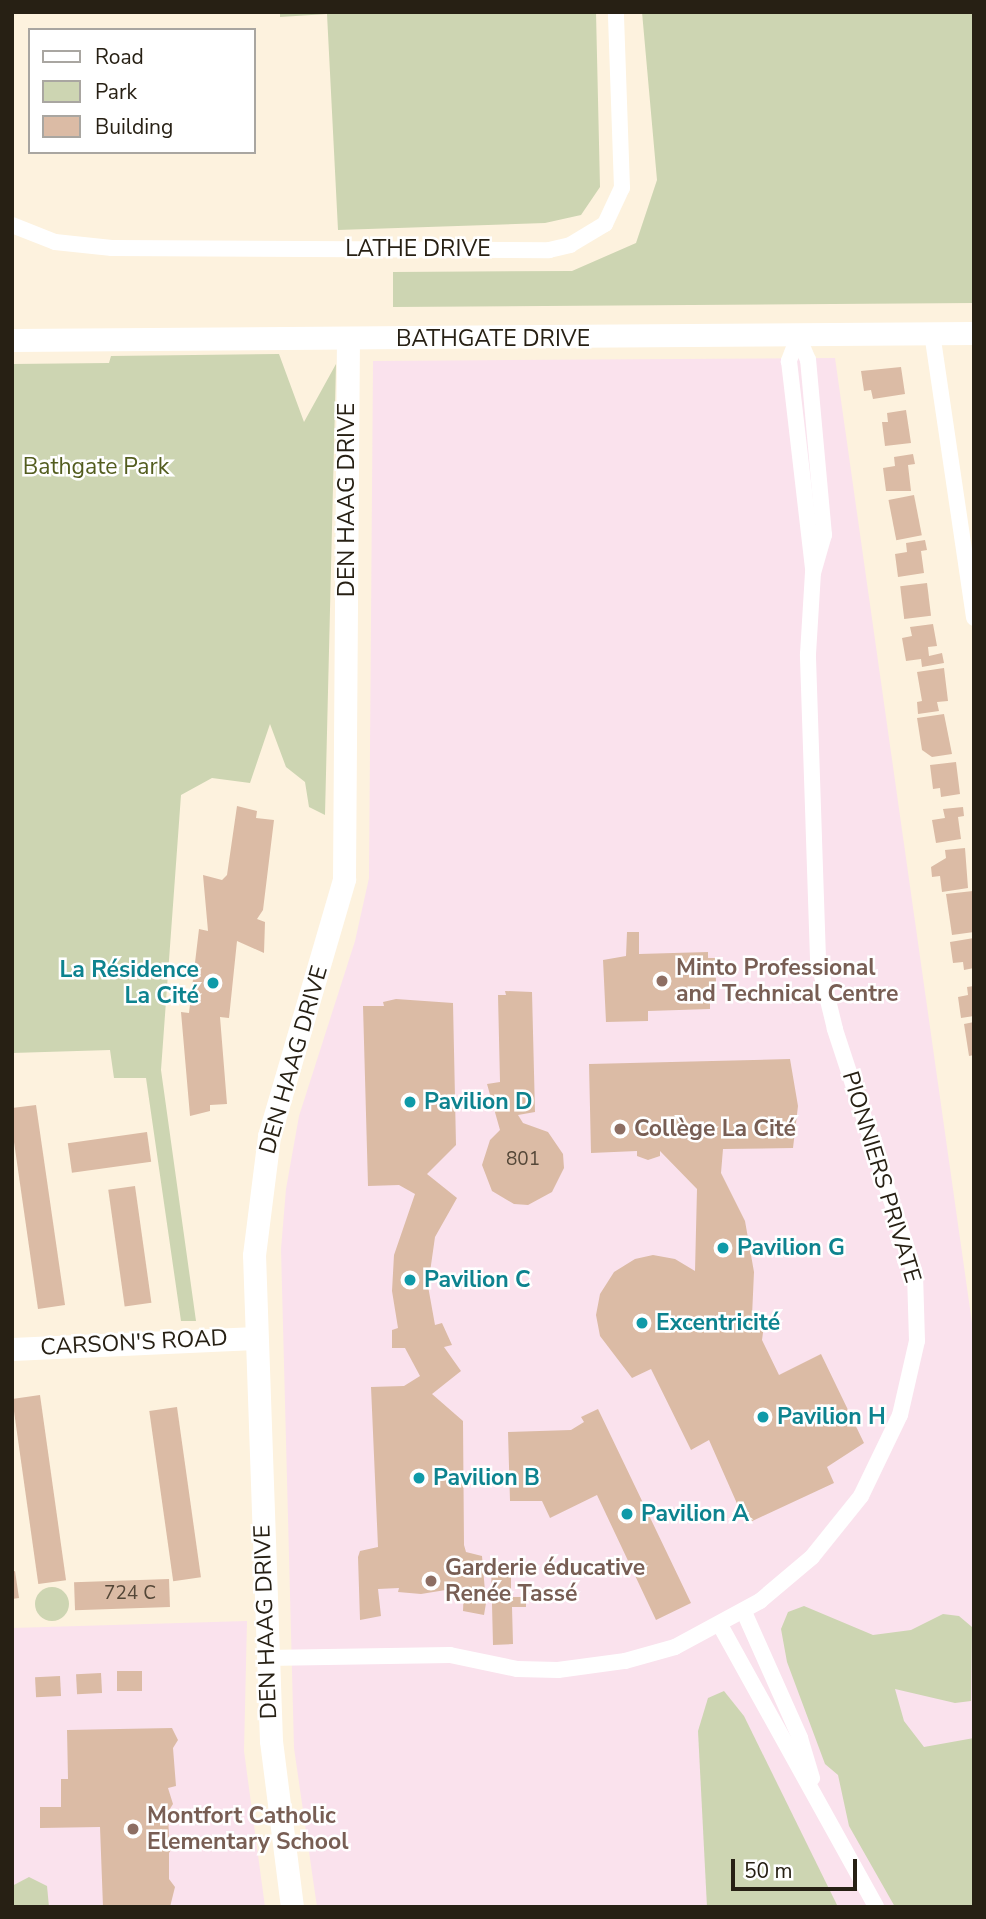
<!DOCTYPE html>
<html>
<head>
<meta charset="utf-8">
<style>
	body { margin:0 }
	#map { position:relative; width:986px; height:1919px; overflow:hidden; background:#fdf2de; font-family:"Nunito Sans",sans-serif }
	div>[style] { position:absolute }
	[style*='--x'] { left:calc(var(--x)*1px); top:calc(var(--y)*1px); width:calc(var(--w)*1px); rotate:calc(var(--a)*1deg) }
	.education>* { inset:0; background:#fae2ed }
	.green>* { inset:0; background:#cdd5b2 }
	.round { border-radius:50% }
	.building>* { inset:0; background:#dbbba5; transform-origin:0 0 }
	.street>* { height:16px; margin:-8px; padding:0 8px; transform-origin:8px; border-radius:8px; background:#fff }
	.secondary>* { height:23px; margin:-11.5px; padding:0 11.5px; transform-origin:11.5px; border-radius:11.5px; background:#fff }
	.dots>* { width:19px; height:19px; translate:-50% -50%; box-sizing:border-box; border:4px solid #fff; border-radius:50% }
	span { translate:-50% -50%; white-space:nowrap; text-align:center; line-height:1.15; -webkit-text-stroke:5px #fff; paint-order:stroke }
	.number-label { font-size:19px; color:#544738 }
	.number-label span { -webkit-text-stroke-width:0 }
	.street-label { font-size:23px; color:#272014 }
	.park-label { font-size:23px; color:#535d1f }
	.education-label { font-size:23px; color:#785e54; font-weight:700 }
	.left { translate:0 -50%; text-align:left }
	.culture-label { font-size:23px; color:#0d838f; font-weight:700 }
	.right { translate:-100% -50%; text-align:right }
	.frame { position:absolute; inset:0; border:14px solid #272014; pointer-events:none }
	.legend { position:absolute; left:28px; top:28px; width:228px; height:126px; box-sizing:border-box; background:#fff; border:2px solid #a9a6a1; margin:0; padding:9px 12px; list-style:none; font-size:21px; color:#272014 }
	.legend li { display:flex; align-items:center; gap:14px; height:35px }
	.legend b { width:35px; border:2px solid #a9a6a1 }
	.scale { position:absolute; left:731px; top:1859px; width:126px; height:32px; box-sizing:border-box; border:4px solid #272014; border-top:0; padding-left:9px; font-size:21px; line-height:24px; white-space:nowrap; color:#272014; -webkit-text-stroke:5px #fff; paint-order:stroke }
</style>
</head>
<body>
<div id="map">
	<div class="education">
		<i style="clip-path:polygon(835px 358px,974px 1337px,974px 1907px,317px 1907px,294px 1748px,281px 1249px,286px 1189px,299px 1116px,355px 941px,369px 878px,373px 361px)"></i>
		<i style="clip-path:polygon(247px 1621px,244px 1751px,265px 1907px,12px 1907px,12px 1628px)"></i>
	</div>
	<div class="green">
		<i style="clip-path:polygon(280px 12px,596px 12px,600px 187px,581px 215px,545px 223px,338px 230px,327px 14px,280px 17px)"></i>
		<i style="clip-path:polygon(642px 12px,974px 12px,974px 303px,393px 307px,393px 272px,572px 271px,636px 243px,657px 180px)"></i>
		<i style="clip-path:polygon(279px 354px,304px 422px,336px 364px,325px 815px,309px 807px,305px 782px,286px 767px,270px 724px,250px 783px,212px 778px,181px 795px,161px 1070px,196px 1321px,181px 1321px,146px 1078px,114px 1078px,110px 1050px,12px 1053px,12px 364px,109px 363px,111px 356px)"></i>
		<i class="round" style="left:35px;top:1587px;width:34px;height:34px"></i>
		<i style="clip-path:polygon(804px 1606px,873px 1635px,911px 1630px,943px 1614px,959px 1616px,972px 1627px,971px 1701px,955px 1703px,895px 1689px,904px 1721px,924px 1747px,974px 1738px,974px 1907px,895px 1907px,849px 1826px,838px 1775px,825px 1764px,787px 1662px,781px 1629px,788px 1612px)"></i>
		<i style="clip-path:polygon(724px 1691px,744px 1716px,838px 1907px,707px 1907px,698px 1731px,708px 1698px)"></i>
		<i style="clip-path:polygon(29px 1877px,47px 1886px,49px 1907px,12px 1907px,12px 1886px)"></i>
	</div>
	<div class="building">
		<i style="clip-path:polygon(901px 367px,905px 394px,873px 399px,871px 390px,864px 391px,861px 371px)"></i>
		<i style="clip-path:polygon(906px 410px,911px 443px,885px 446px,882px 422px,888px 422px,887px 413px)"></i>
		<i style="clip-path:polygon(913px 454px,915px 464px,908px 465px,911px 491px,886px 491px,883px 468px,895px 466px,894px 457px)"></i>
		<i style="left:914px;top:495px;width:41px;height:26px;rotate:79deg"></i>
		<i style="clip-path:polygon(925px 540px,927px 550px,921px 551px,924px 573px,898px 577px,895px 554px,907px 552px,906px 543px)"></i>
		<i style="left:927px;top:583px;width:33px;height:27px;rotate:83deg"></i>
		<i style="clip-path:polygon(933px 624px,937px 646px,928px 647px,929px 656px,942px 653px,944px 663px,922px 667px,921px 659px,906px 661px,902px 638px,912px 636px,910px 627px)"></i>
		<i style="clip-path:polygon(944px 668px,948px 701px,937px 702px,939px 711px,918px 714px,917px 702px,922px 701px,917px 672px)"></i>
		<i style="clip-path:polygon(944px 714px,952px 754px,932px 757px,922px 750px,917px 718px)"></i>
		<i style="clip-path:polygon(956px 762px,960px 794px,941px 797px,940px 788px,933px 789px,930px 765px)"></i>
		<i style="clip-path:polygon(237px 806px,257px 811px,256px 818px,274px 820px,263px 910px,257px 919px,265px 922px,264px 953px,237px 941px,229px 1018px,220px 1017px,227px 1104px,210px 1105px,210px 1111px,190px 1116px,181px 1012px,189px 1013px,199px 929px,208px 931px,203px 875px,222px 880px,227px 875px)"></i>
		<i style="clip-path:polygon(963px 807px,964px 816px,958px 817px,961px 839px,936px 843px,932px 820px,945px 818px,943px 809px)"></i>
		<i style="clip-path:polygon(965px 848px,968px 888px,942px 892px,940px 876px,932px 877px,931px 867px,946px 858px,945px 850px)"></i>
		<i style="clip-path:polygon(973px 891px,974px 932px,952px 935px,946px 894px)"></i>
		<i style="clip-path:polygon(627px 932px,639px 932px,639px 954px,708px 952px,708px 958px,715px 958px,717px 1003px,710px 1003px,710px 1009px,648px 1011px,648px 1021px,606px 1022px,603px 960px,626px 956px)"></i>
		<i style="clip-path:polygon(974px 938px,974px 968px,964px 970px,963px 962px,953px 963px,950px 942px)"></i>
		<i style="clip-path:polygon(974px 986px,974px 1016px,961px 1018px,958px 997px,968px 995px,967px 987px)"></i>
		<i style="clip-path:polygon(505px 991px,532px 992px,535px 1112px,518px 1115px,523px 1123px,548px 1132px,563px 1154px,564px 1168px,552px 1192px,528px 1205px,514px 1204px,492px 1191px,482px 1165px,490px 1140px,500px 1130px,487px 1084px,500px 1082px,498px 995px,506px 995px)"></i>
		<i style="clip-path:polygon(396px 999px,453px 1003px,456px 1145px,427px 1174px,457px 1198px,435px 1237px,428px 1286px,435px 1325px,442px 1323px,452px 1345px,444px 1347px,461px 1371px,432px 1394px,463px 1421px,464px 1545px,466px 1552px,482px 1556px,486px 1603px,484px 1615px,463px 1611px,464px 1587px,421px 1594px,398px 1592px,399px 1588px,378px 1589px,381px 1616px,360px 1620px,358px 1557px,360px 1551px,378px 1547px,371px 1387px,404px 1386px,420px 1376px,405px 1348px,392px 1348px,392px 1330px,398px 1328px,392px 1291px,394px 1255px,415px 1194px,399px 1185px,368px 1186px,363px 1006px,384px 1006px,383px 1002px)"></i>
		<i style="clip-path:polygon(974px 1022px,974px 1055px,969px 1056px,964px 1024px)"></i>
		<i style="clip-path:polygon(790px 1059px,798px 1106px,793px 1148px,723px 1149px,721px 1173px,745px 1221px,754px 1272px,752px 1316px,756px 1315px,756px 1326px,764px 1325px,762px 1340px,779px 1375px,821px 1354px,864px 1443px,827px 1467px,834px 1483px,746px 1524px,709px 1440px,691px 1450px,651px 1369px,632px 1378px,600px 1336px,596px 1315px,600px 1294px,614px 1272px,635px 1259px,653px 1255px,675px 1259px,695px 1271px,697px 1189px,660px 1151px,660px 1156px,648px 1160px,637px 1156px,637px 1151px,591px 1153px,589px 1064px)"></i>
		<i style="clip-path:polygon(36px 1105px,65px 1305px,38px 1309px,12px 1128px,12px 1108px)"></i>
		<i style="left:147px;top:1132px;width:30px;height:80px;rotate:82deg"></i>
		<i style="left:135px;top:1186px;width:118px;height:27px;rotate:82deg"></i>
		<i style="left:40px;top:1395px;width:187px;height:28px;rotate:82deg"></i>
		<i style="left:177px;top:1407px;width:172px;height:28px;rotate:82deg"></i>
		<i style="clip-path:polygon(598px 1409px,691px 1603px,656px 1620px,597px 1495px,550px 1518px,542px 1501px,510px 1501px,508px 1432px,571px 1430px,584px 1422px,581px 1417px)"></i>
		<i style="clip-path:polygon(511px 1563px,511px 1597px,526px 1597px,526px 1607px,512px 1607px,513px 1644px,493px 1645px,491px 1564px)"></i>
		<i style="clip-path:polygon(15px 1571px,19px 1598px,12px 1599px,12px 1572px)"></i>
		<i style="left:169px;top:1579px;width:28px;height:95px;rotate:88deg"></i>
		<i style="left:117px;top:1671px;width:25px;height:20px"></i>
		<i style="left:101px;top:1673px;width:20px;height:25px;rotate:87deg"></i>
		<i style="left:60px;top:1676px;width:20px;height:25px;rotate:87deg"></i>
		<i style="clip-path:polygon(172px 1728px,178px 1740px,173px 1748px,176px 1786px,168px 1788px,173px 1804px,168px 1812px,169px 1838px,174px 1845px,169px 1853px,169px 1879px,175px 1887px,170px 1907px,103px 1907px,100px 1827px,40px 1828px,40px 1807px,61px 1807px,61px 1779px,68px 1779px,67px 1730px)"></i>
	</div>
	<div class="street">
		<i style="--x:12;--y:225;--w:46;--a:21.6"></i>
		<i style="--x:55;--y:242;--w:57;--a:6"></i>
		<i style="--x:112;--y:248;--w:437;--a:0.3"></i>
		<i style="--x:549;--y:250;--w:22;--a:-13"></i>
		<i style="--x:570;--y:245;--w:41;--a:-31"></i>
		<i style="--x:605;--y:224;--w:40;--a:-65"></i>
		<i style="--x:622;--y:188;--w:176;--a:-92"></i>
		<i style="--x:932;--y:333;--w:288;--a:81.6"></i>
		<i style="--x:798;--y:337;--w:26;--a:111"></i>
		<i style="--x:789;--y:361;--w:210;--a:83.4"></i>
		<i style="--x:744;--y:1612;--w:138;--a:66"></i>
		<i style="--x:800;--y:1738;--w:42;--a:73.3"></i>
		<i style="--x:720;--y:1625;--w:322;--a:61"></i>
		<i style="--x:266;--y:1658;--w:184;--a:-0.9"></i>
		<i style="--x:450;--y:1655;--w:68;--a:11.8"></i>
		<i style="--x:517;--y:1669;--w:41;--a:1.4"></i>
		<i style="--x:558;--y:1670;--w:68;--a:-7.7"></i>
		<i style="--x:625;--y:1661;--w:52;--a:-15.6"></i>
		<i style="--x:675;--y:1647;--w:97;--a:-28.4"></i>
		<i style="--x:760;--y:1601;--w:68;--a:-40.2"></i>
		<i style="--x:812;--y:1557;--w:78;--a:-51.2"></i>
		<i style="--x:861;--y:1496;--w:90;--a:-64.3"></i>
		<i style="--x:900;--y:1415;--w:76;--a:-77.1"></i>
		<i style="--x:917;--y:1341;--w:68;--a:-91.7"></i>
		<i style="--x:915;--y:1273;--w:257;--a:-108.2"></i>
		<i style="--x:835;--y:1029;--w:72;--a:-103.7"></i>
		<i style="--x:818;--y:959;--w:305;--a:-91.9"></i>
		<i style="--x:808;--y:654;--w:81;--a:-86.5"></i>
		<i style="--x:813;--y:573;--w:40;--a:-74"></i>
		<i style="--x:824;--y:535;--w:176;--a:-95.2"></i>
		<i style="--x:808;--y:360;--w:25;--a:-113"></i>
	</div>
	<div class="secondary">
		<i style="--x:12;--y:340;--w:962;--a:-0.42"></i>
		<i style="--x:12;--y:1349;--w:244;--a:-2.6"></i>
		<i style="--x:292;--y:1907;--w:167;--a:-97.2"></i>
		<i style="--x:271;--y:1741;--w:486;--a:-92"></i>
		<i style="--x:254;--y:1255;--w:120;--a:-82.8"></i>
		<i style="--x:269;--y:1136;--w:268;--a:-73.7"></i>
		<i style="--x:344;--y:879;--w:540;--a:-89.58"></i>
	</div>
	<div class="dots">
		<i style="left:662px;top:981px;background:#8d6e63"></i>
		<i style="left:213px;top:983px;background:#0f9aa8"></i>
		<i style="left:410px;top:1102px;background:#0f9aa8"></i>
		<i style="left:620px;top:1129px;background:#8d6e63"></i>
		<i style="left:723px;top:1248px;background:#0f9aa8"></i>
		<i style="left:410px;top:1280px;background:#0f9aa8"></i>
		<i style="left:642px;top:1323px;background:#0f9aa8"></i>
		<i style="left:763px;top:1417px;background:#0f9aa8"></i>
		<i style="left:419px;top:1478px;background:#0f9aa8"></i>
		<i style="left:627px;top:1514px;background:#0f9aa8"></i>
		<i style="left:431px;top:1581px;background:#8d6e63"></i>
		<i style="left:133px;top:1829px;background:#8d6e63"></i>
	</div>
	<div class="number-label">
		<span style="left:523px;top:1160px">801</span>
		<span style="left:130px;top:1594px">724 C</span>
	</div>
	<div class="street-label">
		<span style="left:418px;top:249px">LATHE DRIVE</span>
		<span style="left:493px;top:339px">BATHGATE DRIVE</span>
		<span style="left:347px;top:500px;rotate:-90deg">DEN HAAG DRIVE</span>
		<span style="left:294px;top:1060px;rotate:-74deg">DEN HAAG DRIVE</span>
		<span style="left:881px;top:1177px;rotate:73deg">PIONNIERS PRIVATE</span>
		<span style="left:134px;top:1343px;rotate:-3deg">CARSON'S ROAD</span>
		<span style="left:266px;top:1622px;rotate:-92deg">DEN HAAG DRIVE</span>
	</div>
	<div class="park-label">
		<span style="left:96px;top:467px">Bathgate Park</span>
	</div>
	<div class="education-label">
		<span class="left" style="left:676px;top:981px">Minto Professional<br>and Technical Centre</span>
		<span class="left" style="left:634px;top:1129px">Collège La Cité</span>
		<span class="left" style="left:445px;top:1581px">Garderie éducative<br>Renée Tassé</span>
		<span class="left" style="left:147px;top:1829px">Montfort Catholic<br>Elementary School</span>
	</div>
	<div class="culture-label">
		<span class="right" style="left:199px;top:983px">La Résidence<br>La Cité</span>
		<span class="left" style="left:424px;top:1102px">Pavilion D</span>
		<span class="left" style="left:737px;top:1248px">Pavilion G</span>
		<span class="left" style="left:424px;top:1280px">Pavilion C</span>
		<span class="left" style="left:656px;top:1323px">Excentricité</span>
		<span class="left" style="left:777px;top:1417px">Pavilion H</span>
		<span class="left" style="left:433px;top:1478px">Pavilion B</span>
		<span class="left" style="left:641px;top:1514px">Pavilion A</span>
	</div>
	<div class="frame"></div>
	<ul class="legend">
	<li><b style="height:9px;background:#fff"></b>Road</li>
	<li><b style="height:19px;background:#cdd5b2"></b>Park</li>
	<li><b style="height:19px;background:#dbbba5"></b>Building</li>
	</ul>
	<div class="scale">50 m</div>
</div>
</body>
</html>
